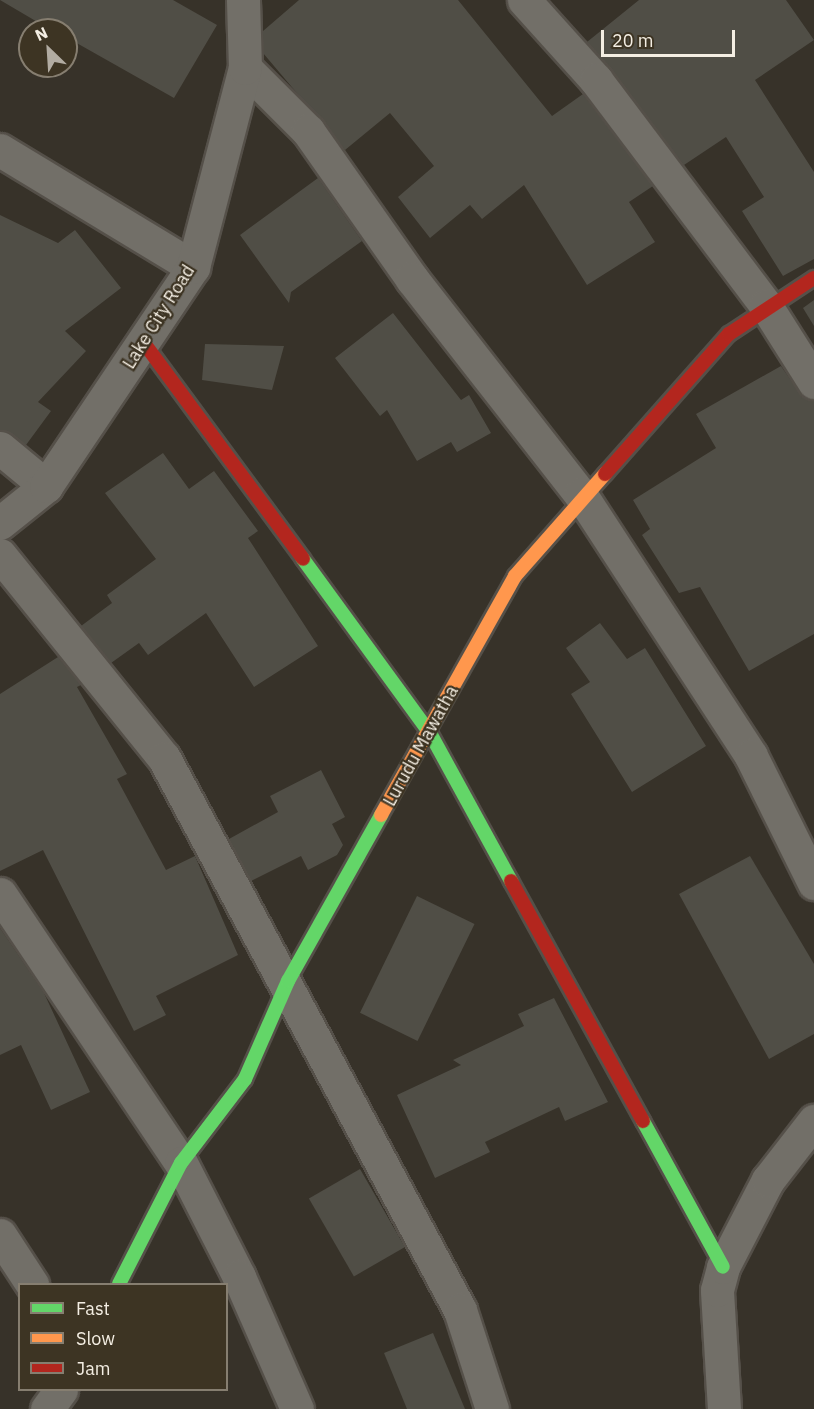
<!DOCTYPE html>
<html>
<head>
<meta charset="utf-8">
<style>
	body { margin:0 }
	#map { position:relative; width:814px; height:1409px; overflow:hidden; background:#373229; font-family:"IBM Plex Sans",sans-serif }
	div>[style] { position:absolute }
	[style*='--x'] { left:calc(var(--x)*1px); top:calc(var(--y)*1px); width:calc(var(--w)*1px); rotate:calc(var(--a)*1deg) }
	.building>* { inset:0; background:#504e46; transform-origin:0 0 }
	.roads { filter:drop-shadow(2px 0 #555049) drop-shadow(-2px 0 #555049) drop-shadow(0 2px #555049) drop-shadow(0 -2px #555049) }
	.street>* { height:33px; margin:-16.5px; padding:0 16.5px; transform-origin:16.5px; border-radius:16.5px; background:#726f68 }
	.fast>* { height:14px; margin:-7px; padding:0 7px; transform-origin:7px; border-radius:7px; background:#63d668 }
	.slow>* { height:14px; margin:-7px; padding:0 7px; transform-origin:7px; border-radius:7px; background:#ff974d }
	.jam>* { height:14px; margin:-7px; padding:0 7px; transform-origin:7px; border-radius:7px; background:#b3261e }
	span { translate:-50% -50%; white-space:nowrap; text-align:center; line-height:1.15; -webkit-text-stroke:4.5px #3d3423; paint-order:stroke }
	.street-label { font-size:18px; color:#f4eee3 }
	.legend { position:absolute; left:18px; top:1283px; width:210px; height:108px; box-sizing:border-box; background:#3d3423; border:2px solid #867e70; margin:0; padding:8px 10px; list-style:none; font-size:18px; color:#f4eee3 }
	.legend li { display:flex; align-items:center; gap:12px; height:30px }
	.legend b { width:30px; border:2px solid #867e70 }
	.north { position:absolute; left:18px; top:18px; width:60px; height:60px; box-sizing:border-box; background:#3d3423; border:2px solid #867e70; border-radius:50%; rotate:335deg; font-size:16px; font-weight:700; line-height:24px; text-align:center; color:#f4eee3 }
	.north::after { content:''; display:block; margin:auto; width:21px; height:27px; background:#b2aca2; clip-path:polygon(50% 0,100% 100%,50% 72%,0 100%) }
	.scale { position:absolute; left:601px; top:30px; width:134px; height:27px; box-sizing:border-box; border:3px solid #f4eee3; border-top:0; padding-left:8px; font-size:18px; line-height:21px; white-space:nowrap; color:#f4eee3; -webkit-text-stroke:4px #3d3423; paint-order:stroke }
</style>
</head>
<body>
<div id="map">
	<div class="building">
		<i style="clip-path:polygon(0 0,173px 0,217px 25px,174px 98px,66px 37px,66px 30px,51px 30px)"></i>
		<i style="clip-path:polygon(299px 0,458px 0,552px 116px,583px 94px,653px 186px,629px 202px,655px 242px,587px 285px,524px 185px,482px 219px,470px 205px,430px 238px,398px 197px,434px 166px,390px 113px,345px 150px,263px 53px,263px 31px)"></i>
		<i style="clip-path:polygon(639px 0,786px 0,814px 40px,755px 80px,814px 172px,814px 259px,783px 276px,742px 211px,764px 197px,726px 137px,684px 165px,587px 42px)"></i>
		<i style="clip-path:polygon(318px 178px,362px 241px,291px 292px,289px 303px,240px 235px)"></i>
		<i style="clip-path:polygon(0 215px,58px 243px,75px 230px,121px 288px,65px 331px,86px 351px,38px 402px,51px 411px,26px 445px,0 430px)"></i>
		<i style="clip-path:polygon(814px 300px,814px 326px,803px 308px)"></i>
		<i style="clip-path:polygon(393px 313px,461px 400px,469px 395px,491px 433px,457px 452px,451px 442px,417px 461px,387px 410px,380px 416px,335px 358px)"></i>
		<i style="clip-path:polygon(205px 344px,284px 346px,272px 390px,202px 380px)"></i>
		<i style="clip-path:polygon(781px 366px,799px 392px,814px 401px,814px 634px,749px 671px,700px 587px,679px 593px,642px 535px,650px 529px,633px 500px,716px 448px,696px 414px)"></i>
		<i style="clip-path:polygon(163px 453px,189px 489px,214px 471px,258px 531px,248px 538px,318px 646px,254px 687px,206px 613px,148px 655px,139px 643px,111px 663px,81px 626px,112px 603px,107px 595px,156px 559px,105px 493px)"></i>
		<i style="clip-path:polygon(600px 623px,627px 659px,645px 648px,706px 746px,632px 792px,571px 694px,590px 682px,566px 648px)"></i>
		<i style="clip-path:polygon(58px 657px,81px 685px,77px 687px,127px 774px,117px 779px,166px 870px,195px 856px,238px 955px,156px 996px,166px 1015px,134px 1031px,43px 850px,0 871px,0 694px)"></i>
		<i style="clip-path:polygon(321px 770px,345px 817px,332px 824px,343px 845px,337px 855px,308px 870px,301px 856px,251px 881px,229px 839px,278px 812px,270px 796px)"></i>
		<i style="clip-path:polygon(750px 856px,814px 964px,814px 1034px,769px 1059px,679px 894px)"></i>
		<i style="left:417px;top:896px;width:64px;height:130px;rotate:26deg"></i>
		<i style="clip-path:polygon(0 928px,44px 993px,90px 1092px,51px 1110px,21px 1045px,0 1055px)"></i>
		<i style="clip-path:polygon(554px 998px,608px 1102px,565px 1121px,559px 1107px,485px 1142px,490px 1152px,435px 1178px,397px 1095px,461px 1065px,453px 1060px,524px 1026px,518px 1014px)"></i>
		<i style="left:360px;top:1169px;width:90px;height:59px;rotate:60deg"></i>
		<i style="clip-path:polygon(433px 1333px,465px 1409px,407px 1409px,384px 1353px)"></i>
	</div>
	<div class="roads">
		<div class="street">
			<i style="--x:524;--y:0;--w:108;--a:48"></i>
			<i style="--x:596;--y:80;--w:283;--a:53"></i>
			<i style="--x:766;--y:306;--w:90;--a:57.7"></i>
			<i style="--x:245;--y:68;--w:89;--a:45"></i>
			<i style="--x:308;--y:131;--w:181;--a:54.9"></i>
			<i style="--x:412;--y:279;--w:274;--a:52"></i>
			<i style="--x:581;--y:495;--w:311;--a:56.9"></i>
			<i style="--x:751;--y:756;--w:142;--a:63.6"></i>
			<i style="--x:0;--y:150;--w:226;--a:31.2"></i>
			<i style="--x:0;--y:448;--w:60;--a:39.6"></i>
			<i style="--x:0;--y:523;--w:59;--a:-38.8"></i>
			<i style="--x:46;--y:486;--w:264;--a:-56.1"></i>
			<i style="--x:193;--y:267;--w:206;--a:-75.4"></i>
			<i style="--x:245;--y:68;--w:68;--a:-91.7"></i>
			<i style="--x:0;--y:555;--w:261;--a:51.1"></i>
			<i style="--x:164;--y:758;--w:626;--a:61.8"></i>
			<i style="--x:460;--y:1310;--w:104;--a:72.1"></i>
			<i style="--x:0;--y:894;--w:324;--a:56.1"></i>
			<i style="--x:181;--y:1163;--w:128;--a:63"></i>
			<i style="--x:239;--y:1277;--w:144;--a:66.3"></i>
			<i style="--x:0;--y:1235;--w:59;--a:56.9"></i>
			<i style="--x:47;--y:1409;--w:24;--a:-54"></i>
			<i style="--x:724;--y:1409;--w:119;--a:-93.4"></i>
			<i style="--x:717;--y:1290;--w:24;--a:-75"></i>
			<i style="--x:723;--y:1267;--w:98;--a:-62.7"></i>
			<i style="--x:768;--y:1180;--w:75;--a:-52.1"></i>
		</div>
		<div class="fast">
			<i style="--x:303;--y:559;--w:215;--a:53.9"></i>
			<i style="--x:430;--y:733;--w:169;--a:61.3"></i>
			<i style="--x:643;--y:1121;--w:166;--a:61.3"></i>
			<i style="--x:119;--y:1284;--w:136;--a:-62.9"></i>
			<i style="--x:181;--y:1163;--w:106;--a:-52.7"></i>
			<i style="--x:245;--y:1079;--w:107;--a:-66.3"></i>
			<i style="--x:288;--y:981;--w:190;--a:-60.7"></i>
		</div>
		<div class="slow">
			<i style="--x:381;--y:815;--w:274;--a:-60.7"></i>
			<i style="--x:515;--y:576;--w:136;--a:-48.6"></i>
		</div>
		<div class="jam">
			<i style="--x:144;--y:343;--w:268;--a:53.6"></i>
			<i style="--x:605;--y:474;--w:187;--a:-48.5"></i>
			<i style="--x:729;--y:334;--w:102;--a:-33.4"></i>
			<i style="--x:511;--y:881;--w:274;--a:61.2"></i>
		</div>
	</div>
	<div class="street-label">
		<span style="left:159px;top:317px;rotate:-58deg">Lake City Road</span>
		<span style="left:421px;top:746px;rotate:-61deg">Lurudu Mawatha</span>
	</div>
	<ul class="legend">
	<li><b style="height:8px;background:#63d668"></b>Fast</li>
	<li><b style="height:8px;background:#ff974d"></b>Slow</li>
	<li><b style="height:8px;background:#b3261e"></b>Jam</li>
	</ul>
	<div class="north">N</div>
	<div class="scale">20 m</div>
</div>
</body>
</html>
